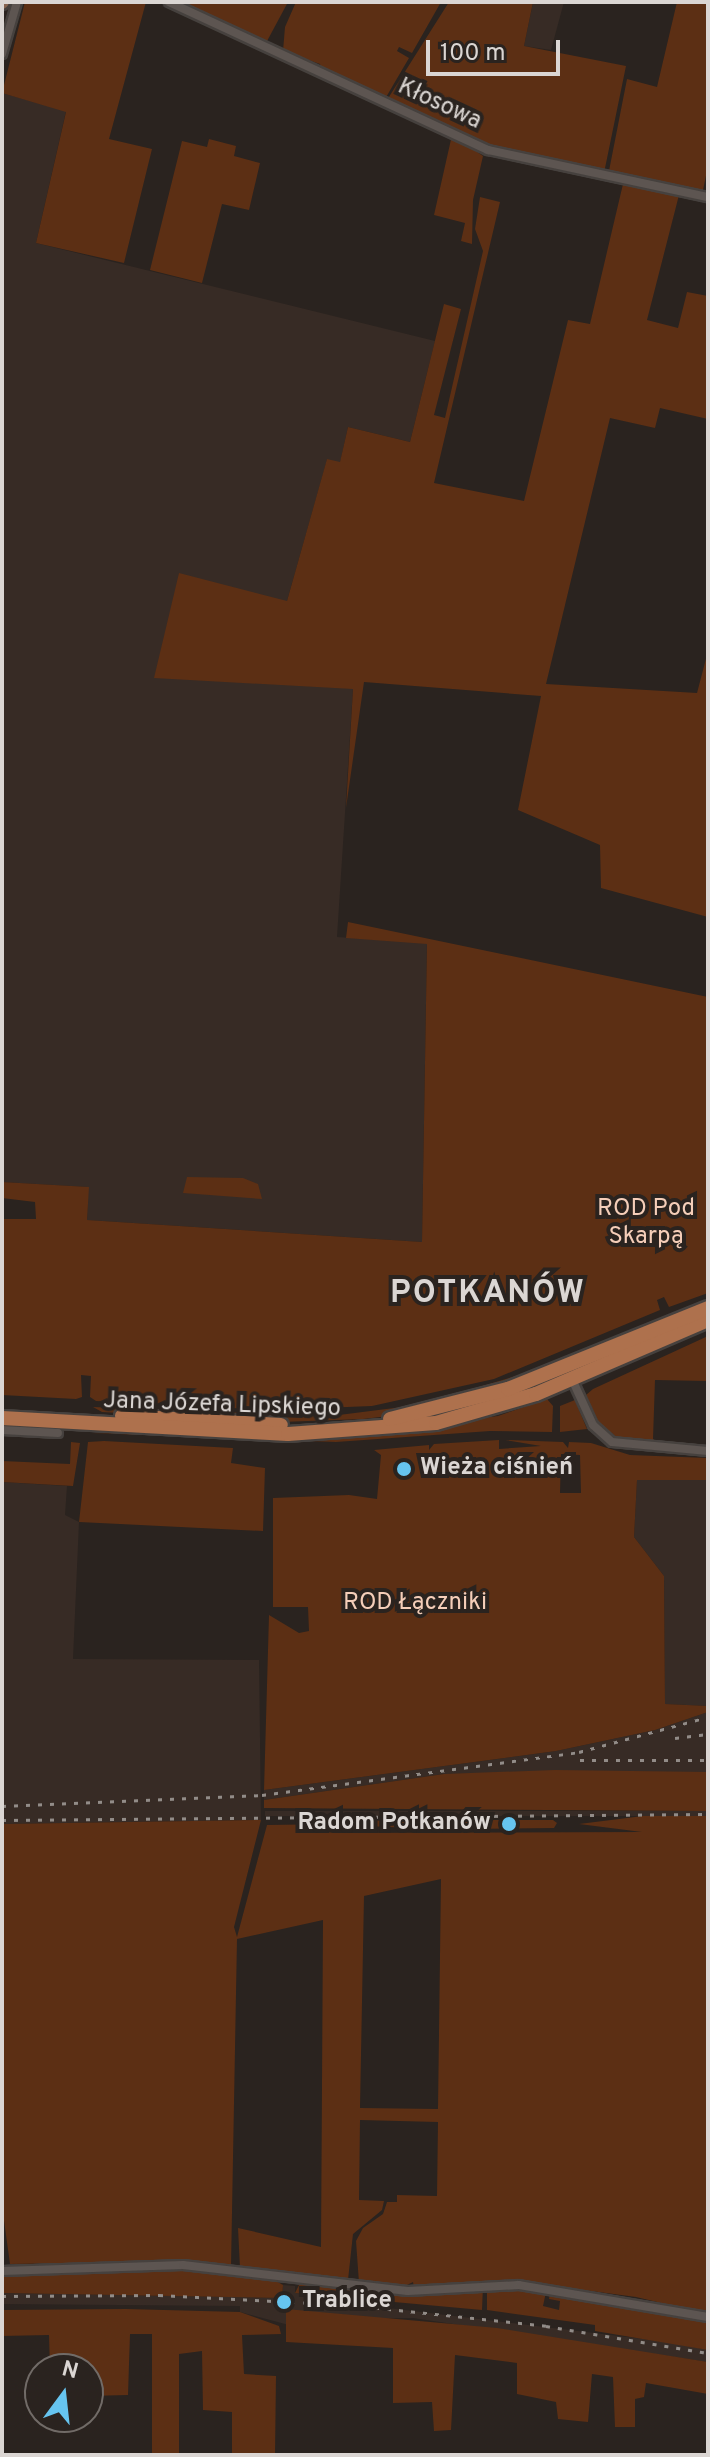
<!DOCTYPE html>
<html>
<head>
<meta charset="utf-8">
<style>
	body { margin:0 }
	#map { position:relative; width:710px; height:2457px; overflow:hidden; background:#2a231f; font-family:Overpass,sans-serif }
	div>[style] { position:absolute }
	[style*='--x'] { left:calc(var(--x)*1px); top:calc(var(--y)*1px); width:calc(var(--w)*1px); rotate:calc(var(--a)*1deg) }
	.built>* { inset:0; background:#372b25; transform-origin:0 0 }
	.green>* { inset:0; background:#5c2f14 }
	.roads { filter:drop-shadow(2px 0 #46413e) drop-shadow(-2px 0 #46413e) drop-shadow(0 2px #46413e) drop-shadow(0 -2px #46413e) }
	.street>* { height:8px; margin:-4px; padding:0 4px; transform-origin:4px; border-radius:4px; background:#5d5551 }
	.secondary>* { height:12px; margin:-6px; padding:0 6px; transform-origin:6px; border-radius:6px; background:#86634f }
	.primary>* { height:14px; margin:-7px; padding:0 7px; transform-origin:7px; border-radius:7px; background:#ae714d }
	.rail>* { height:3px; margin-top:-1.5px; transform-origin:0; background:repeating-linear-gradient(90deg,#928c88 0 4px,transparent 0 12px) }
	.dots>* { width:22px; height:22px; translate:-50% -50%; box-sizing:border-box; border:4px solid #2a231f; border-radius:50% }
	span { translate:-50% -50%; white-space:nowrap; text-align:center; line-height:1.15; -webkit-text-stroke:8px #2a231f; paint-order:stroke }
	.street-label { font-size:24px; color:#dbd6d3 }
	.park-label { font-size:24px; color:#f5ceb9 }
	.poi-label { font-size:24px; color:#dbd6d3; font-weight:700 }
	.left { translate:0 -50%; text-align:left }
	.right { translate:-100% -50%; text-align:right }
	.district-label { font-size:32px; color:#dbd6d3; font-weight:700; letter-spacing:2px }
	.frame { position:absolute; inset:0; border:4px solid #dbd6d3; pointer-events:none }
	.north { position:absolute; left:24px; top:2353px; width:80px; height:80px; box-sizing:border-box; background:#2a231f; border:2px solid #716b67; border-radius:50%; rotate:15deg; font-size:22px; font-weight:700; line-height:32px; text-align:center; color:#dbd6d3 }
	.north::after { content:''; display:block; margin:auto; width:28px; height:36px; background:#66c4ef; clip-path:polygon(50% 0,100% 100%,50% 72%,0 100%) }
	.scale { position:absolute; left:426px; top:40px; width:134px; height:36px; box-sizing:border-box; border:4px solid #dbd6d3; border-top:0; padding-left:10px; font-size:24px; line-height:28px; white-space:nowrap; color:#dbd6d3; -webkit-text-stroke:6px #2a231f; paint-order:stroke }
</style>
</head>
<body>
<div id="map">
	<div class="built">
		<i style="clip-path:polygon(533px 2px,564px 2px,551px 50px,524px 46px)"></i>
		<i style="clip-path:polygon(2px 93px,66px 111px,36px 243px,435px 341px,410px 442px,348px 427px,340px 463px,327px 460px,287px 601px,353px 689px,337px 937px,427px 943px,422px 1242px,87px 1220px,88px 1187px,2px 1182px)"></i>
		<i style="clip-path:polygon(637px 1479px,708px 1480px,708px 1706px,665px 1704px,664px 1576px,634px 1537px)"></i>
		<i style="clip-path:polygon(2px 1482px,67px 1486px,65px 1515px,79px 1522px,73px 1659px,259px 1660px,261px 1820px,2px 1824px)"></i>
		<i style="clip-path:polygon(708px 1712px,708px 1772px,444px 1774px,264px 1800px,264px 1790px,556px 1751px,655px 1730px)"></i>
		<i style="left:708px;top:1811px;width:5px;height:443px;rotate:90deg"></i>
		<i style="clip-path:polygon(283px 2285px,295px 2286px,295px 2293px,330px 2295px,330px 2301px,668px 2342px,708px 2350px,708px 2362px,413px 2318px,289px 2318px,289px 2325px,240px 2312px,240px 2306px,2px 2304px,2px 2293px,282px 2298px)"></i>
	</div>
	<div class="green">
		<i style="clip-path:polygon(25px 2px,146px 2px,109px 139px,152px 149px,124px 263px,36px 243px,66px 112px,2px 93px)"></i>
		<i style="clip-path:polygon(177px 2px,288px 2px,266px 43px)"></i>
		<i style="clip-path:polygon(296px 2px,441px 2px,412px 53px,399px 47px,397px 51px,409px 58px,385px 99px,321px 69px,320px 64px,283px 51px,285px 27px)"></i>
		<i style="clip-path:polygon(449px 2px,533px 2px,524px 46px,626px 66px,604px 173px,493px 148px,387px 100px)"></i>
		<i style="clip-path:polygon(677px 2px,708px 2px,708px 166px,702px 195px,608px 176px,627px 79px,657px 87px)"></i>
		<i style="clip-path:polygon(452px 135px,483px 156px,473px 200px,472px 244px,461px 241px,465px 223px,434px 215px)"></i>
		<i style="clip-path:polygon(209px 139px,236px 146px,234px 156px,260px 163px,249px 210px,222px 204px,202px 283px,150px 270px,182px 141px,207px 147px)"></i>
		<i style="clip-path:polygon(623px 184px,679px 195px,647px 320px,678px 328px,687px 292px,708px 296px,708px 419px,660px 408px,655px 428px,610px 418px,546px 684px,697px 693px,708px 651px,708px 917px,601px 888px,600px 845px,518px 810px,541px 696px,364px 682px,346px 808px,353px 689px,154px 678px,179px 573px,287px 601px,327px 459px,340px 462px,348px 427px,410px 442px,444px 304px,461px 309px,434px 415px,445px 418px,483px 251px,475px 229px,480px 197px,500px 202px,434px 483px,524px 501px,568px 320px,590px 324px)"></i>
		<i style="clip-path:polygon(348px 922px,708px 997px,708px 1293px,669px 1307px,664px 1297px,657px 1300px,660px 1310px,494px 1379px,372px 1406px,271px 1410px,96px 1401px,90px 1397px,91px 1376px,81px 1375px,82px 1397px,76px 1399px,2px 1395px,2px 1219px,36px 1219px,35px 1202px,2px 1198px,2px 1182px,89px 1187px,87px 1220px,422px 1242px,427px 944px,346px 938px)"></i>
		<i style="clip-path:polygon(187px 1177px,243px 1178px,258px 1184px,262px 1199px,183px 1193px)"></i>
		<i style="clip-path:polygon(708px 1336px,708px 1381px,655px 1380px,653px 1439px,659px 1444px,619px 1439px,599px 1423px,586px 1395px,593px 1389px)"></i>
		<i style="clip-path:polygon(536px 1370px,538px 1374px,389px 1416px,363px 1419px,281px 1422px,102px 1412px,93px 1407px,331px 1416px,418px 1405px)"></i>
		<i style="clip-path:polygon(547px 1399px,553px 1406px,552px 1432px,490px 1431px,336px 1442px,90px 1433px,344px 1437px,498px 1416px)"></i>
		<i style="clip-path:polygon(575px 1400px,587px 1429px,560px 1432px,560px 1406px)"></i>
		<i style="clip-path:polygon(evenodd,499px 1440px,499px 1449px,541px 1446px,505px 1440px,563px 1442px,568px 1448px,569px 1442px,591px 1443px,630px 1455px,708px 1458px,708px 1480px,637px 1480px,634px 1537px,664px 1576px,665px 1704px,708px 1706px,708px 1712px,655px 1730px,556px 1751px,264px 1790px,269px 1615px,299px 1633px,309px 1631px,308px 1607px,273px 1607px,273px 1498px,349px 1495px,377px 1499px,381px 1455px,374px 1450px,429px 1445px,429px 1450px,434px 1444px,499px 1440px,561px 1454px,580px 1455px,581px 1493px,560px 1493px,561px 1454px)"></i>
		<i style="clip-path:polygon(104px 1441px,233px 1448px,231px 1463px,265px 1468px,263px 1531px,79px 1522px,88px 1442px)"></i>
		<i style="clip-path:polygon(71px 1442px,80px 1443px,73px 1486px,2px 1482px,2px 1461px,70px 1464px)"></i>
		<i style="clip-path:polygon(555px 1770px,708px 1772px,708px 1811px,264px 1808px,264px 1800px,444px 1774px)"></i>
		<i style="clip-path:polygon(evenodd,643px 1816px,708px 1816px,708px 2314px,636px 2297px,516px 2281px,414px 2288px,413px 2282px,403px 2287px,359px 2283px,356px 2241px,363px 2228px,383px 2214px,387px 2202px,397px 2202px,397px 2195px,437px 2196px,438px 2122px,360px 2120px,359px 2200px,384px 2201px,382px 2210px,353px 2234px,348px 2280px,240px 2268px,238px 2228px,321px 2247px,323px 1920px,237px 1939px,231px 2267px,203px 2261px,10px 2264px,2px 2206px,2px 1824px,261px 1820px,234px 1927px,237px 1937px,267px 1825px,340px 1824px,341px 1833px,642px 1832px,579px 1824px,643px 1816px,441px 1879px,438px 2109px,360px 2108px,364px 1896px,441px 1879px)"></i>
		<i style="clip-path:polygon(430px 1820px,431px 1829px,347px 1825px,351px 1821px)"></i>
		<i style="clip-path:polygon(460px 1820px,553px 1820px,557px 1823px,554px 1828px,460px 1829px)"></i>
		<i style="clip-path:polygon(191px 2269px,276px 2281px,283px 2285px,282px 2298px,2px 2293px,2px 2275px)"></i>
		<i style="clip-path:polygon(301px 2281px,409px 2295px,483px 2286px,482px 2310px,295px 2293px)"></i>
		<i style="clip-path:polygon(487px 2288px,546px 2292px,543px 2306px,559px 2310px,560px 2301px,549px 2299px,550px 2293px,708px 2321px,708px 2350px,595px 2331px,595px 2325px,487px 2310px)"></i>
		<i style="clip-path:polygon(126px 2309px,240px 2312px,279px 2326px,281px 2334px,242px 2335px,244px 2374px,276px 2376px,275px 2455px,232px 2455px,232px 2412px,203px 2410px,202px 2351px,179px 2354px,179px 2455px,152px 2455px,152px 2334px,130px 2334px,128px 2395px,88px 2396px,88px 2369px,50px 2369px,49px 2335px,2px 2336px,2px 2310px)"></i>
		<i style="clip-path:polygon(286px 2309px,497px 2328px,708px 2362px,708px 2394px,646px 2383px,644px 2397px,635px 2399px,635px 2427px,615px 2427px,613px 2377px,592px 2374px,588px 2422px,558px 2419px,556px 2402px,517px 2394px,517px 2363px,455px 2355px,451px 2430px,434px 2431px,432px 2402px,393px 2403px,393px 2348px,286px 2342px)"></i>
	</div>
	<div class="roads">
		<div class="street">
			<i style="--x:169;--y:2;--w:352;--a:24.9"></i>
			<i style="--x:488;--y:150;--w:225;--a:12.1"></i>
			<i style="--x:2;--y:54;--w:54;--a:-73.9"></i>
			<i style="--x:571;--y:1377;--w:53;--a:65.4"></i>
			<i style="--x:593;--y:1425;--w:25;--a:42"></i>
			<i style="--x:612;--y:1442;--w:96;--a:5.4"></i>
			<i style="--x:2;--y:1430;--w:56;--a:3.1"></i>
			<i style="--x:2;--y:2271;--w:181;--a:-1.9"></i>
			<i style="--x:183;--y:2265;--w:226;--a:6.6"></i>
			<i style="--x:408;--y:2291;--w:111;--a:-3.1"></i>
			<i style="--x:519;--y:2285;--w:192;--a:9.6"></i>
		</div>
		<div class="secondary">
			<i style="--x:2;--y:3;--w:1;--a:-45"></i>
		</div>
		<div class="primary">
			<i style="--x:122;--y:1416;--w:159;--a:3.2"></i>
			<i style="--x:2;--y:1418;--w:286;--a:3.2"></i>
			<i style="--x:288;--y:1434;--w:148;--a:-4.3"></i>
			<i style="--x:436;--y:1423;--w:104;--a:-16.2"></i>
			<i style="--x:536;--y:1394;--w:187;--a:-23.3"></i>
			<i style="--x:390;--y:1419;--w:122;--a:-14.3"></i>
			<i style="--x:508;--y:1389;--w:216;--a:-22"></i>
		</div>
	</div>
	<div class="rail">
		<i style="--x:675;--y:1738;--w:33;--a:-7"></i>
		<i style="--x:580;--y:1760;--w:128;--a:0"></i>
		<i style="--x:2;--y:1806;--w:260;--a:-2.4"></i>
		<i style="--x:262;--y:1795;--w:320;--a:-7.7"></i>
		<i style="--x:579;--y:1752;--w:134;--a:-15.2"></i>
		<i style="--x:2;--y:1820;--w:706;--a:-0.49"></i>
		<i style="--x:2;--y:2296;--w:157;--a:-0.4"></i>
		<i style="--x:159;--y:2295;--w:192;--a:3"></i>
		<i style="--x:351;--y:2305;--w:196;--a:6.1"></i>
		<i style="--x:546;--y:2326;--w:164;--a:9.5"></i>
	</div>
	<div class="dots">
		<i style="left:404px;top:1469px;background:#66c4ef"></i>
		<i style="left:509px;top:1824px;background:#66c4ef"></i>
		<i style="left:284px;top:2302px;background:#66c4ef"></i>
	</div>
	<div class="street-label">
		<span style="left:439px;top:105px;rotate:25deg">Kłosowa</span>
		<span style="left:222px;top:1406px;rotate:2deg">Jana Józefa Lipskiego</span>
	</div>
	<div class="park-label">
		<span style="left:646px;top:1224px">ROD Pod<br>Skarpą</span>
		<span style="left:415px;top:1604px">ROD Łączniki</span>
	</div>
	<div class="poi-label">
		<span class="left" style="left:420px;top:1469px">Wieża ciśnień</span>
		<span class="right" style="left:491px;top:1824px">Radom Potkanów</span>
		<span class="left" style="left:302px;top:2302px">Trablice</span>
	</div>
	<div class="district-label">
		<span style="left:488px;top:1294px">POTKANÓW</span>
	</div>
	<div class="frame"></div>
	<div class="north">N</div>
	<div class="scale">100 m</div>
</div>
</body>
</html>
